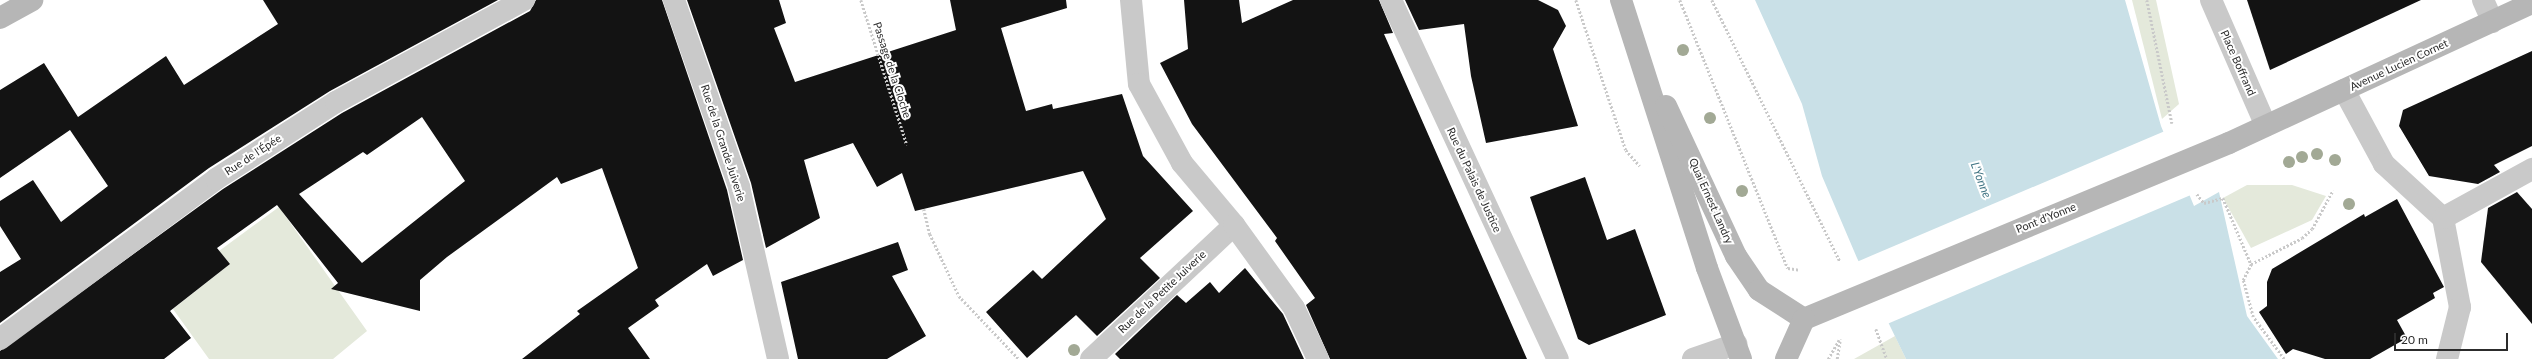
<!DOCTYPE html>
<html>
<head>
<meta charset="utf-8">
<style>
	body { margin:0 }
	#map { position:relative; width:2532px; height:359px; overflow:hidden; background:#fff; font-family:Lato,sans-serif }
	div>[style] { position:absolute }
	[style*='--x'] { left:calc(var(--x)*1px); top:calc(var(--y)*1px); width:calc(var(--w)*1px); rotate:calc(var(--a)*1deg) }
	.green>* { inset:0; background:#e4e9db }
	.water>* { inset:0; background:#c9e0e7 }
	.pier>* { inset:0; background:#fff; transform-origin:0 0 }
	.building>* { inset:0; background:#131313 }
	.path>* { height:2.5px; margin-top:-1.25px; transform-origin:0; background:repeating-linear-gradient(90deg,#c9c9c9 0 2px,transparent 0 4px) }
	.pedestrian>* { height:22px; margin:-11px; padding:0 11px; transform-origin:11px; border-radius:11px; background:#c9c9c9 }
	.minor>* { height:22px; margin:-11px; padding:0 11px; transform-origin:11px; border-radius:11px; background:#c9c9c9 }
	.secondary>* { height:22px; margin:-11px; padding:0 11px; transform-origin:11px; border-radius:11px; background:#b6b6b6 }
	.trees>* { width:12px; height:12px; margin:-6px; border-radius:50%; background:#a2a995 }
	span { translate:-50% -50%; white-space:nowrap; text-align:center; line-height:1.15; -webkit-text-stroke:4px #fff; paint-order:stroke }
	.street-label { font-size:11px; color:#2c2c2c }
	.water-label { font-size:12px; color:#437685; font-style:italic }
	.scale { position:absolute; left:2394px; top:333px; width:114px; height:18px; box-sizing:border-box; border:2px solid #2c2c2c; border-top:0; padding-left:5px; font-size:12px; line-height:14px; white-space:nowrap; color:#2c2c2c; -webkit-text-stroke:3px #fff; paint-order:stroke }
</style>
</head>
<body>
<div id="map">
	<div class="green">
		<i style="clip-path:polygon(2132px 0,2156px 0,2179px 104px,2162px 119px)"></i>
		<i style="clip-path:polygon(2247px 185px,2292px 185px,2326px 196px,2312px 220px,2251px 248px,2223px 198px)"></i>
		<i style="clip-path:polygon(279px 207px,367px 331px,333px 359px,209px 359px,173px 309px,230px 264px,219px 251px)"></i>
		<i style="clip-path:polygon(1895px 336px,1906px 359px,1854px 359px)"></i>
	</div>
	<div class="water">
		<i style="clip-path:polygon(1755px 0,2125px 0,2161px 126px,2194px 206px,2219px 192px,2247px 316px,2278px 359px,1906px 359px,1857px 258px,1822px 176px,1802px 104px)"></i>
	</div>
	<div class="pier">
		<i style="left:2165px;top:131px;width:69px;height:335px;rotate:67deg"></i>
	</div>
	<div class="building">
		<i style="clip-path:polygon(263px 0,498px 0,330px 91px,209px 168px,0 323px,0 272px,21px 259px,0 226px,0 201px,33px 180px,61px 222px,108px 186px,70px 130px,0 178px,0 90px,44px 63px,78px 117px,166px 56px,184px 85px,278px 24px)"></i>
		<i style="clip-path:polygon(evenodd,536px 0,662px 0,727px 190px,743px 260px,713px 276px,707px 264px,655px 300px,659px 306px,628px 328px,650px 359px,522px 359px,580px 314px,577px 311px,638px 268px,602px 168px,561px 184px,557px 177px,447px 257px,420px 280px,420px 311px,331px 289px,338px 283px,277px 205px,217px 248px,230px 264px,170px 311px,191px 338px,164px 359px,0 359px,0 351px,223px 189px,342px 113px,530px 11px,536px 0,422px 117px,465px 181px,362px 263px,299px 194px,363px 152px,367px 155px,422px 117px)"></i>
		<i style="clip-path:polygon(687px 0,779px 0,786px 23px,774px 28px,795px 82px,956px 30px,950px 0,1066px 0,1067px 8px,1001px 28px,1026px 111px,1052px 104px,1053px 109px,1122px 94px,1143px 156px,1193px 211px,1140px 258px,1160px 278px,1097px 336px,1076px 315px,1027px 358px,986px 312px,1033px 270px,1042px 279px,1106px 219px,1083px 171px,915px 211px,902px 173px,877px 187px,853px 143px,804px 160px,820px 218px,766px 248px,751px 183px)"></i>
		<i style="clip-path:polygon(1184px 0,1239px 0,1242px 23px,1293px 0,1379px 0,1393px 33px,1384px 34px,1527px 359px,1330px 359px,1306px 305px,1315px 298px,1275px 241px,1277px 238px,1192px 124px,1160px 63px,1188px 49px)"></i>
		<i style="clip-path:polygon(1405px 0,1538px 0,1558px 10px,1566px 26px,1553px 49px,1578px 126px,1486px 143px,1471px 76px,1464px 24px,1419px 30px)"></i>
		<i style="clip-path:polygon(2247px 0,2421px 0,2270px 70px)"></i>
		<i style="clip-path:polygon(2532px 51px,2532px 146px,2494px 165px,2500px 172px,2478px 184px,2429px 176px,2399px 126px,2403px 110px)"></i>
		<i style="clip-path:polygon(1585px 177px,1607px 240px,1635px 229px,1666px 315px,1589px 345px,1578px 339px,1530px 197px)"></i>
		<i style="clip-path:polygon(2517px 192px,2532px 209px,2532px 324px,2481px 262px,2488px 208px)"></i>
		<i style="clip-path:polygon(2397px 199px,2444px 287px,2433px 293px,2435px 298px,2397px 320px,2407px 338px,2370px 359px,2325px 359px,2293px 349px,2286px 354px,2259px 312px,2267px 306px,2267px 282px,2272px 269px,2364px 214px,2365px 217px)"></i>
		<i style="clip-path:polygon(898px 242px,908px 270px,892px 276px,926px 336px,887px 359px,798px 359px,781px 282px)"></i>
		<i style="clip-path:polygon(1245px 268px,1283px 314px,1304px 359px,1120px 359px,1115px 354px,1177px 295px,1186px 303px,1210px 282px,1219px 293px)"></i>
	</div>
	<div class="path">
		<i style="--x:861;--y:0;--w:152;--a:72.4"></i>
		<i style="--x:1576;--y:0;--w:158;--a:71.6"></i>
		<i style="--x:1626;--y:150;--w:21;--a:49"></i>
		<i style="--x:1680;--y:0;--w:289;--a:68.1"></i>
		<i style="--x:1788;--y:268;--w:12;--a:9"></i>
		<i style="--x:1712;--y:0;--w:291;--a:63.9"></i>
		<i style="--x:2147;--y:0;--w:126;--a:78.5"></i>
		<i style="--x:2197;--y:194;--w:11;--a:52"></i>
		<i style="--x:2204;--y:203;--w:20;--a:-15"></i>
		<i style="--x:2223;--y:198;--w:72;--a:67"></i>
		<i style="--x:924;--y:209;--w:26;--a:77"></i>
		<i style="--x:930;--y:234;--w:68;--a:64.9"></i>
		<i style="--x:959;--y:296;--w:87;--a:46.4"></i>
		<i style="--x:1876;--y:329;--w:32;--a:70"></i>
		<i style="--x:1828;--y:359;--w:22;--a:-60"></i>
		<i style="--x:1837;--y:359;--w:20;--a:-81"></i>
		<i style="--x:2284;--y:359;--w:52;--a:-126.4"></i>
		<i style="--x:2253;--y:317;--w:38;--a:-105"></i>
		<i style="--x:2243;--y:280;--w:18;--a:-63"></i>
		<i style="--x:2251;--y:264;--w:57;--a:-27"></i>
		<i style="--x:2302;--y:238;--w:13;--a:-42"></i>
		<i style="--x:2312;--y:229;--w:44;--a:-61.7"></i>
	</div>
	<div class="pedestrian">
		<i style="--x:1091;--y:359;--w:196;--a:-43.1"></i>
	</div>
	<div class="minor">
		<i style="--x:674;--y:0;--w:198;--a:70.8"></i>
		<i style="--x:739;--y:187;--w:176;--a:77.2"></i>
		<i style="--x:1131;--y:0;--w:84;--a:84.6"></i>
		<i style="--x:1139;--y:84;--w:90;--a:61.4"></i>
		<i style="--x:1182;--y:163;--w:81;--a:50"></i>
		<i style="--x:1234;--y:225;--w:102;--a:54.1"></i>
		<i style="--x:1294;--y:308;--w:56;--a:64.8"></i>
		<i style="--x:1391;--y:0;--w:396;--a:65.1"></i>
		<i style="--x:2211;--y:0;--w:137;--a:66.4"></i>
		<i style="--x:2483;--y:0;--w:24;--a:66"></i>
		<i style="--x:2344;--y:90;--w:84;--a:61.6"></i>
		<i style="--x:2384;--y:164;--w:80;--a:42.5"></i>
		<i style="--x:2443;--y:218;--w:91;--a:79.2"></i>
		<i style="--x:2460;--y:307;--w:54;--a:104"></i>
		<i style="--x:2443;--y:218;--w:102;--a:-28.8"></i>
		<i style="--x:0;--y:339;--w:269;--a:-36.5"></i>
		<i style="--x:216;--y:179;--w:143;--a:-32.7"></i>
		<i style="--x:336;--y:102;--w:214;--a:-28.5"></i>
		<i style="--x:1693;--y:359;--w:46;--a:-19.2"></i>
	</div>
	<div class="secondary">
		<i style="--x:1621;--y:0;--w:281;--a:72.2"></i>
		<i style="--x:1707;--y:268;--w:97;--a:69.5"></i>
		<i style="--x:0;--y:18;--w:37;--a:-29"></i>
		<i style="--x:1666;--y:106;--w:166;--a:65"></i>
		<i style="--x:1736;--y:256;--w:41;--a:55.9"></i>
		<i style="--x:1759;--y:290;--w:54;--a:32.8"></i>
		<i style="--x:1804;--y:319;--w:460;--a:-22.5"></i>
		<i style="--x:2229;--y:143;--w:334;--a:-24.8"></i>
		<i style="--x:1786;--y:359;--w:44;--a:-65.8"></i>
	</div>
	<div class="trees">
		<i style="left:1683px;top:50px"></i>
		<i style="left:1710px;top:118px"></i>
		<i style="left:2317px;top:154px"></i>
		<i style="left:2302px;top:157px"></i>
		<i style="left:2335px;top:160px"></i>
		<i style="left:2289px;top:162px"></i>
		<i style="left:1742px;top:191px"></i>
		<i style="left:2349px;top:204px"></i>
		<i style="left:1074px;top:350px"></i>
	</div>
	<div class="street-label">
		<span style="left:2238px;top:63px;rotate:66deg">Place Boffrand</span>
		<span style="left:2399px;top:65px;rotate:-25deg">Avenue Lucien Cornet</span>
		<span style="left:892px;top:70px;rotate:72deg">Passage de la Cloche</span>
		<span style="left:723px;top:143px;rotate:72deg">Rue de la Grande Juiverie</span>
		<span style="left:253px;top:155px;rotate:-33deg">Rue de l'Épée</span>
		<span style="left:1474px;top:180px;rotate:65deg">Rue du Palais de Justice</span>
		<span style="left:1711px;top:201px;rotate:66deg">Quai Ernest Landry</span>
		<span style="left:2046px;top:218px;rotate:-22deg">Pont d'Yonne</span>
		<span style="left:1162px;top:292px;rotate:-43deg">Rue de la Petite Juiverie</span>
	</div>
	<div class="water-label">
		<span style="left:1981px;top:180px;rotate:69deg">L'Yonne</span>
	</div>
	<div class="scale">20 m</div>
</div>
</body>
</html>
